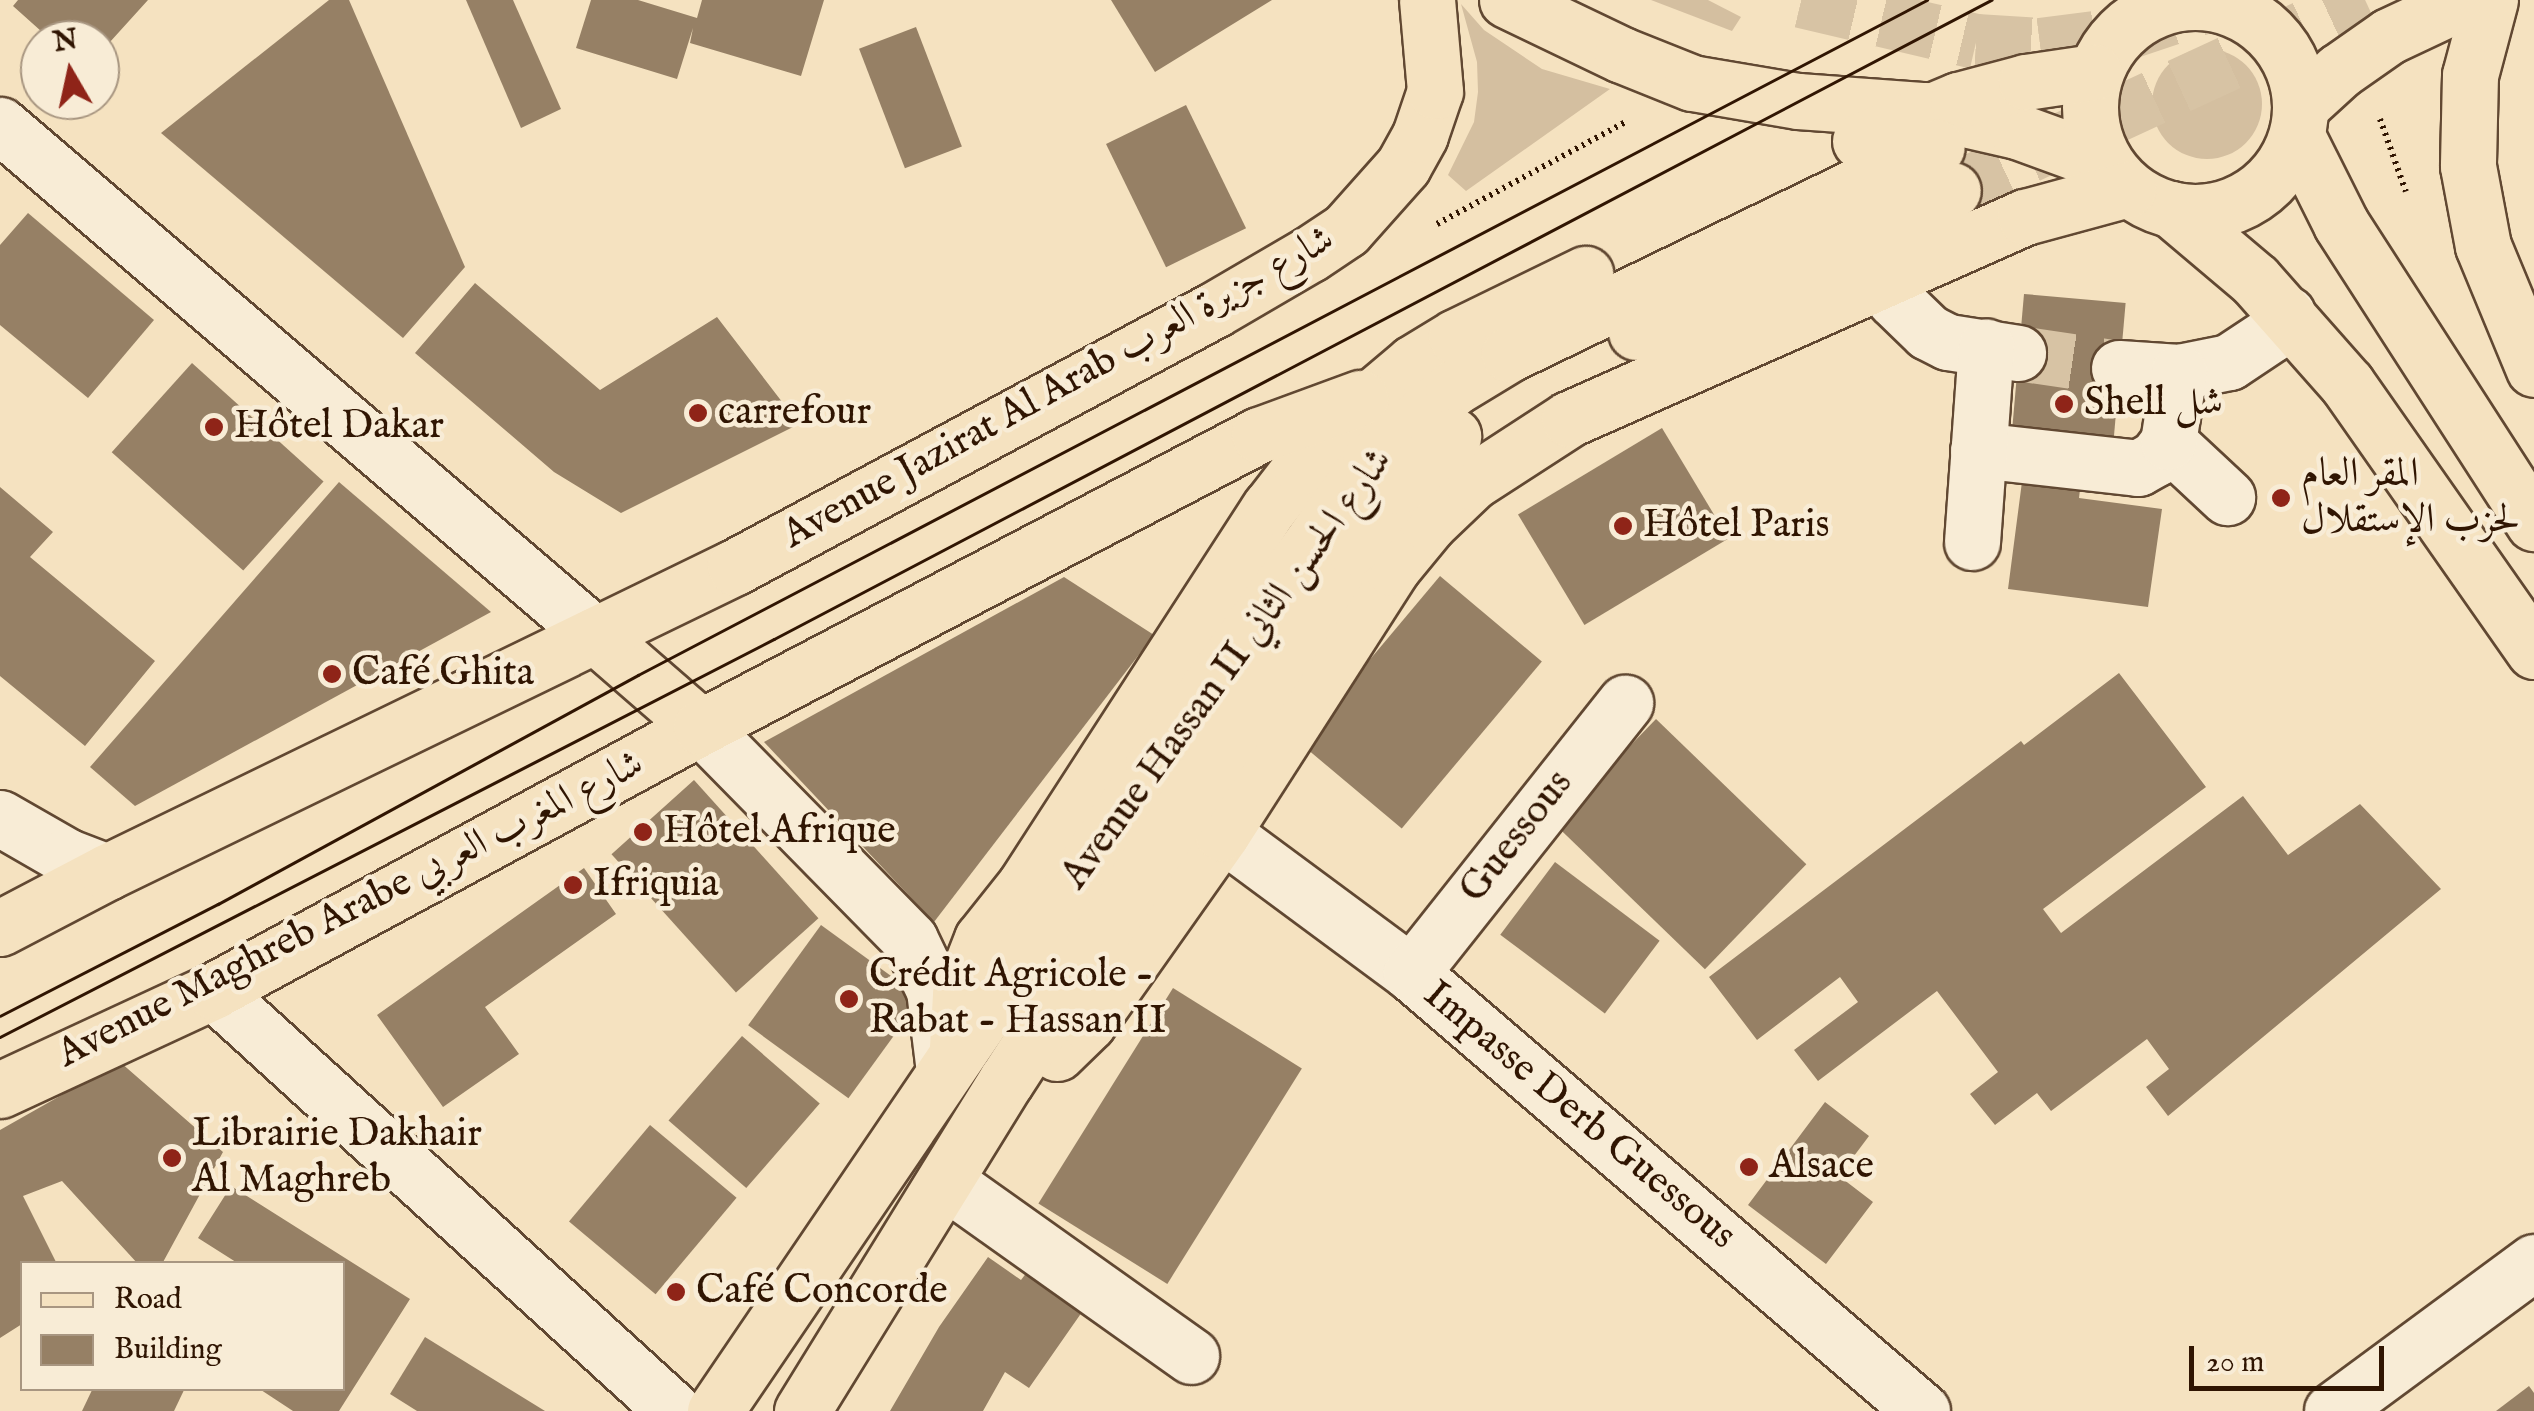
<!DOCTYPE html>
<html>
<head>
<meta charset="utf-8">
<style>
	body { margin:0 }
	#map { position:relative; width:2534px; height:1411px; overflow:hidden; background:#f5e2c0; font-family:"IM FELL English",Amiri,serif }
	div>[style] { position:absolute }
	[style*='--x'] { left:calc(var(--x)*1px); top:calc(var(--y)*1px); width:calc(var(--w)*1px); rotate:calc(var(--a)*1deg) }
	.green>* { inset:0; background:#d4bfa0 }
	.round { border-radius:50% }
	.building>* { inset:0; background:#968065; transform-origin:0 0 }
	.minor-tunnel>* { height:55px; margin-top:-27.5px; transform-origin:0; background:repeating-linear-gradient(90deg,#d7c3a4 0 55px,transparent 0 83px) }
	.major-tunnel>* { height:55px; margin-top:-27.5px; transform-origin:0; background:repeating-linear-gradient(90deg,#d7c3a4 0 55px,transparent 0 83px) }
	.path>* { height:6px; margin-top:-3px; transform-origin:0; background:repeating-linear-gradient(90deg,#301502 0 2.5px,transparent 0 7.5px) }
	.roads { filter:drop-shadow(2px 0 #614832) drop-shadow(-2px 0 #614832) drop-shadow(0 2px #614832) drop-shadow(0 -2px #614832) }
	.minor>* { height:55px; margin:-27.5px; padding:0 27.5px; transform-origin:27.5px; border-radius:27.5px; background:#f8ecd6 }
	.major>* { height:55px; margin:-27.5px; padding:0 27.5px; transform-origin:27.5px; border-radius:27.5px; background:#f5e2c0 }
	.major>.ring { margin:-27.5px; padding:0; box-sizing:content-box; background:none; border:55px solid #f5e2c0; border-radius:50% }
	.tram>* { height:2.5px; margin:-1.25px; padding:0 1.25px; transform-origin:1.25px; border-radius:1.25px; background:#301502 }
	.dots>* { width:28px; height:28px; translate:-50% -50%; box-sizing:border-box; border:5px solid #f8ecd6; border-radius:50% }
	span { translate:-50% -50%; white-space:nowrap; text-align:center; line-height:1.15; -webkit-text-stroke:9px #f8ecd6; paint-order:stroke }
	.street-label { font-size:40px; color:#301502 }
	.poi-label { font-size:40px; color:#301502 }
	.left { translate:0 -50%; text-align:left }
	.legend { position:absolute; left:20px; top:1261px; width:325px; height:130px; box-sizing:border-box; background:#f8ecd6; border:2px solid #a89681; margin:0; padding:12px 18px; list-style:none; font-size:30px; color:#301502 }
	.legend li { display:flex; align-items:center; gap:20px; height:50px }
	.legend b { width:50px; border:2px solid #a89681 }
	.north { position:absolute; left:20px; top:20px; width:100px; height:100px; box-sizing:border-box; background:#f8ecd6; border:2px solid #a89681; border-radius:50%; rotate:351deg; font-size:28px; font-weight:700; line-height:40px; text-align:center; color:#301502 }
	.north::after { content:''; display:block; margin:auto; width:35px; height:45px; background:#8f2418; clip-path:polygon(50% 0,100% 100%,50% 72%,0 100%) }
	.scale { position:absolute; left:2189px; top:1346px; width:195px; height:45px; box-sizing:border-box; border:5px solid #301502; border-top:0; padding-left:12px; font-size:30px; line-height:35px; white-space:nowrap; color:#301502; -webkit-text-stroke:8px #f8ecd6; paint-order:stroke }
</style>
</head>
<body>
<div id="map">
	<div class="green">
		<i style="clip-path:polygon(1651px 0,1708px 0,1741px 17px,1732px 31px)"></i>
		<i style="clip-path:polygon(1461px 4px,1484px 30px,1542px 69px,1610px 89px,1466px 191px,1448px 175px,1474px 122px,1478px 92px,1477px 62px)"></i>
		<i class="round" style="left:2152px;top:49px;width:110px;height:110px"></i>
	</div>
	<div class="building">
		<i style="clip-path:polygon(18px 0,148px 0,100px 53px,100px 40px,51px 40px,13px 6px)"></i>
		<i style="clip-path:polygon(329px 0,349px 0,465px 267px,403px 338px,161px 133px)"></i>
		<i style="clip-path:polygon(466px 0,513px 0,561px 109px,521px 128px)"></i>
		<i style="clip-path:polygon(591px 0,638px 0,697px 18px,702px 0,824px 0,801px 76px,690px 43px,693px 28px,677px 79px,576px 48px)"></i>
		<i style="clip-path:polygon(1111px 0,1272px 0,1155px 72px)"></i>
		<i style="left:916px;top:27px;width:128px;height:61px;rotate:69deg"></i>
		<i style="left:1186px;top:105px;width:137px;height:89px;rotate:64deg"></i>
		<i style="clip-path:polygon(28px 213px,154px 320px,88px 398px,0 325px,0 245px)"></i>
		<i style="clip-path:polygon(475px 283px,600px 390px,717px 317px,799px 424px,621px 513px,554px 472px,415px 353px)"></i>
		<i style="left:2024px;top:294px;width:102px;height:147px;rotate:5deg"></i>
		<i style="left:192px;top:363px;width:177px;height:120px;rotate:42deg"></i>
		<i style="left:1662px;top:428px;width:129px;height:168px;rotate:59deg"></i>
		<i style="clip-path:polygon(2023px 474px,2081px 481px,2079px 498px,2162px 509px,2148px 607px,2008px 589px)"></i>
		<i style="clip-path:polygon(339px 482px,491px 612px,135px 806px,90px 767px)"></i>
		<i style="clip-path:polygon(0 487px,53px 532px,30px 557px,155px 661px,85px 746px,0 676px)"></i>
		<i style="left:1440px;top:576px;width:133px;height:218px;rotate:40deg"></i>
		<i style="clip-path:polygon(1064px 577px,1154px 635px,934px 922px,764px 742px)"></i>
		<i style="clip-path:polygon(2119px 673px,2206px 787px,2043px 909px,2061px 933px,2243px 796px,2288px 855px,2360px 804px,2441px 889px,2168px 1116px,2146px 1087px,2169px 1069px,2147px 1039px,2051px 1111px,2037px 1093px,1995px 1125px,1970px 1094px,1998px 1072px,1937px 991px,1818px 1081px,1794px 1050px,1858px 1002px,1840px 977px,1757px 1040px,1709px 977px,2021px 741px,2024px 745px)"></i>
		<i style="left:1656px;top:719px;width:209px;height:146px;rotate:44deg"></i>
		<i style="left:694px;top:780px;width:186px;height:111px;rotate:48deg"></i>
		<i style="left:1555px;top:862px;width:131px;height:91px;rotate:37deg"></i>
		<i style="clip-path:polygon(584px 868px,616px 914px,485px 1007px,519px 1054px,443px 1107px,377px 1015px)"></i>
		<i style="left:821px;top:925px;width:124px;height:124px;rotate:36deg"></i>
		<i style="left:1173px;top:988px;width:152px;height:254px;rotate:32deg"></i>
		<i style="left:742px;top:1036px;width:103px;height:112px;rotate:41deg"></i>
		<i style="clip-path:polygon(120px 1062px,223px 1152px,162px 1264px,138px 1264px,62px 1181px,23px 1196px,57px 1264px,22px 1264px,22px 1324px,0 1338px,0 1130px)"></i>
		<i style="clip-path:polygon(1825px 1102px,1869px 1136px,1839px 1176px,1873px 1202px,1826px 1264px,1748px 1205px)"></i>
		<i style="left:650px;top:1125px;width:113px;height:126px;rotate:40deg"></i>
		<i style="clip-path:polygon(231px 1186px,410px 1299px,339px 1411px,293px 1411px,258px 1388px,342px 1388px,342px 1264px,239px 1264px,198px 1238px)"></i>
		<i style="clip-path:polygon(988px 1257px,1021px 1280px,1033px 1264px,1089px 1302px,1029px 1388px,1005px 1372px,983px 1411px,890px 1411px,939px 1327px)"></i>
		<i style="clip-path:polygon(425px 1337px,545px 1411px,417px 1411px,390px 1394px)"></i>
		<i style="clip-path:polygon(2529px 1386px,2534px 1393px,2534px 1411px,2496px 1411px)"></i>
		<i style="clip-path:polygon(93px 1388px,185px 1388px,174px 1411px,82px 1411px)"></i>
	</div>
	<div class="minor-tunnel">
		<i style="--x:2018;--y:353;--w:102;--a:8.4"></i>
	</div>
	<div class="major-tunnel">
		<i style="--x:1801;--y:0;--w:180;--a:13.2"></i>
		<i style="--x:1976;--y:41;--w:64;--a:3.6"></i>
		<i style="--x:2040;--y:45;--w:79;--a:-7.3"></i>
		<i style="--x:2118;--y:35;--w:110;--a:-18.6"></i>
		<i style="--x:1953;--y:190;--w:454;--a:-24.8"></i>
	</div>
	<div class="path">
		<i style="--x:2380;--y:119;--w:77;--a:70.4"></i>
		<i style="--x:1437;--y:224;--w:213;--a:-28.4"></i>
	</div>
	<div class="roads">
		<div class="minor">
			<i style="--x:0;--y:125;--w:784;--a:40.6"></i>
			<i style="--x:1885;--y:279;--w:23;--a:65"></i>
			<i style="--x:1895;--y:300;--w:46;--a:44.1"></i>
			<i style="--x:1928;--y:332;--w:22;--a:27"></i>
			<i style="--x:1948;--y:342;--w:71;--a:8.9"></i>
			<i style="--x:2119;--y:368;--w:60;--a:3.8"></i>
			<i style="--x:2179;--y:372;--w:51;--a:-11.3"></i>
			<i style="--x:2229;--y:362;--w:50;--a:-33.7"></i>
			<i style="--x:2271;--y:334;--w:26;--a:-51"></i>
			<i style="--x:2168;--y:442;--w:81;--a:43"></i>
			<i style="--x:1978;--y:450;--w:161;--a:6.4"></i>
			<i style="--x:2138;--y:468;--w:21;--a:-29"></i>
			<i style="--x:2156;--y:458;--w:20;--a:-53"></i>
			<i style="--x:2168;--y:442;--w:71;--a:-81.1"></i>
			<i style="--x:1972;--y:542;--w:196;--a:-85.9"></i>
			<i style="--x:701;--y:727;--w:298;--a:45.5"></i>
			<i style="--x:910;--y:940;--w:55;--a:64.4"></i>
			<i style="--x:934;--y:990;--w:74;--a:83"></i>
			<i style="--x:0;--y:818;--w:76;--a:29.9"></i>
			<i style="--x:66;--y:856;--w:44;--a:21.3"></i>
			<i style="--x:1222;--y:833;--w:235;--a:36.5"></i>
			<i style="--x:1411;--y:973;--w:673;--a:40.6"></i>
			<i style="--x:1411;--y:973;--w:345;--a:-51.6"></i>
			<i style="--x:213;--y:991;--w:624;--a:42.34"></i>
			<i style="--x:945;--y:1181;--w:302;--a:35.4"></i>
			<i style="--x:2332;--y:1411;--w:251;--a:-36.4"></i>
		</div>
		<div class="major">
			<i style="--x:1507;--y:0;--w:127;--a:25.6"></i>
			<i style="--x:1622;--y:55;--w:75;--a:21.8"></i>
			<i style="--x:1692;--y:83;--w:108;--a:9.6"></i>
			<i style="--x:1798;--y:101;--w:127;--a:4.1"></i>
			<i style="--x:1925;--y:110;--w:94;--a:12.9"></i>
			<i style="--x:2017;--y:131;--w:94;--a:20"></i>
			<i style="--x:2490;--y:0;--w:78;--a:104.9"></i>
			<i style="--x:2470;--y:75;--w:91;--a:91.3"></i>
			<i style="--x:2468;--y:166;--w:81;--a:79.4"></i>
			<i style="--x:2483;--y:246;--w:133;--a:67.5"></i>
			<i class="ring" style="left:2090px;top:2px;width:155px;height:155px"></i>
			<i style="--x:2303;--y:104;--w:49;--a:-42.5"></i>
			<i style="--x:2339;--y:71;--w:61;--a:-35"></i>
			<i style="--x:2389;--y:36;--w:85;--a:-25.1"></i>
			<i style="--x:2297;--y:136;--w:98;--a:63.4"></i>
			<i style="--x:2341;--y:224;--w:356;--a:57.2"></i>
			<i style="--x:1860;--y:141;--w:106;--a:-22.7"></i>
			<i style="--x:1958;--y:100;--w:70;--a:-14.8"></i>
			<i style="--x:2026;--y:82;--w:69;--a:-8.4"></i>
			<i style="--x:2171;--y:209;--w:110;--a:40.2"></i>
			<i style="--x:2255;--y:280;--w:139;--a:48.5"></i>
			<i style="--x:2347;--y:384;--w:326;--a:55"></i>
			<i style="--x:1636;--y:332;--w:347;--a:-24.1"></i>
			<i style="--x:595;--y:635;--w:140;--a:41"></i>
			<i style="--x:0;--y:928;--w:121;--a:-27.6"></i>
			<i style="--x:107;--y:872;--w:698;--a:-25.9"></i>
			<i style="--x:735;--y:567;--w:544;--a:-28.22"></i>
			<i style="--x:1214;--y:310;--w:111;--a:-30.3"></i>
			<i style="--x:1310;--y:254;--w:43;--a:-33.7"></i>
			<i style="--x:1346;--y:230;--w:86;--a:-48.3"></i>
			<i style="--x:1403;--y:166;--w:35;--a:-61"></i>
			<i style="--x:1420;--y:135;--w:46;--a:-71.2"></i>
			<i style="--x:1435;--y:91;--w:91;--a:-95"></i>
			<i style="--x:957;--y:1047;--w:52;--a:-86.7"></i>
			<i style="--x:960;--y:995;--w:60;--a:-68.6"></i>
			<i style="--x:982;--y:939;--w:69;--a:-51.5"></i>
			<i style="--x:1025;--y:885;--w:450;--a:-57.1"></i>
			<i style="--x:1270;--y:507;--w:51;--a:-52.2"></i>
			<i style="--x:1301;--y:467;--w:51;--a:-48.2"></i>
			<i style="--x:1335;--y:429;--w:102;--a:-40.2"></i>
			<i style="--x:1413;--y:363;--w:50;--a:-31.2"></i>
			<i style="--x:1456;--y:337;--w:144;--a:-26"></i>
			<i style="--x:1057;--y:1053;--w:43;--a:-44.1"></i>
			<i style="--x:1088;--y:1023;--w:232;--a:-54.8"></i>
			<i style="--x:1222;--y:833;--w:315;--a:-57.3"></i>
			<i style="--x:1392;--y:568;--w:58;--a:-50.6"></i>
			<i style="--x:1429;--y:523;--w:59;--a:-43.6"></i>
			<i style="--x:1472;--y:482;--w:116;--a:-33"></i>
			<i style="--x:1569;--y:419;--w:499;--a:-23.9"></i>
			<i style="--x:2025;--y:217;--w:107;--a:-15.2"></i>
			<i style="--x:0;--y:1090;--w:235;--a:-24.9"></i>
			<i style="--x:213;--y:991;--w:555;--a:-28.41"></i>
			<i style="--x:701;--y:727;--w:630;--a:-27.62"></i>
			<i style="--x:1259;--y:435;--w:108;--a:-20.1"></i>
			<i style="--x:715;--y:1411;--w:780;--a:-55.82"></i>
			<i style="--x:1153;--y:766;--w:374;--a:-54.6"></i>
			<i style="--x:1370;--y:461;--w:111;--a:-41.3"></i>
			<i style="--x:1453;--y:388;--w:66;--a:-31.3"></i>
			<i style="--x:1509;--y:354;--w:475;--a:-25.8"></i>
			<i style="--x:802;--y:1411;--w:388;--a:-58.3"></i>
			<i style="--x:1006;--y:1081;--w:636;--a:-57.06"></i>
			<i style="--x:1352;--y:547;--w:77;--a:-52.4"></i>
			<i style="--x:1399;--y:486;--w:74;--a:-42.8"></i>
		</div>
	</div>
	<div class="tram">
		<i style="--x:0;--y:1016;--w:245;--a:-27.2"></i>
		<i style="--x:218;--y:904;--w:478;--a:-28.6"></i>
		<i style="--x:638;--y:675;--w:1455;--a:-27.64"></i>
		<i style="--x:0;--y:1037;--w:870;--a:-27.21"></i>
		<i style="--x:774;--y:639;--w:1375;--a:-27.7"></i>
	</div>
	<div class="dots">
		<i style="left:2064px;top:404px;background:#8f2418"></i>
		<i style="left:698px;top:413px;background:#8f2418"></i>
		<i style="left:214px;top:427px;background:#8f2418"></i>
		<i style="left:2281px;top:498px;background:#8f2418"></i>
		<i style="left:1623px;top:526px;background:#8f2418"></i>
		<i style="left:332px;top:674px;background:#8f2418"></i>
		<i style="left:643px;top:832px;background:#8f2418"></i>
		<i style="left:573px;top:885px;background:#8f2418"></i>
		<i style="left:849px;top:999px;background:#8f2418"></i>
		<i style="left:172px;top:1158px;background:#8f2418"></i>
		<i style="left:1749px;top:1167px;background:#8f2418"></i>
		<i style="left:676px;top:1292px;background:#8f2418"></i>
	</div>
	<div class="street-label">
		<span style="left:1059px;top:388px;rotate:-29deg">Avenue Jazirat Al Arab شارع جزيرة العرب</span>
		<span style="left:1228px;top:669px;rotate:-54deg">Avenue Hassan II شارع الحسن الثاني</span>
		<span style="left:1517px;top:837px;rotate:-52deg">Guessous</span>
		<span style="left:351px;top:910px;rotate:-27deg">Avenue Maghreb Arabe شارع المغرب العربي</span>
		<span style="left:1579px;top:1116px;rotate:40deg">Impasse Derb Guessous</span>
	</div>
	<div class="poi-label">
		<span class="left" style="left:2084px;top:404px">Shell شل</span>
		<span class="left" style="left:718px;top:413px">carrefour</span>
		<span class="left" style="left:234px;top:427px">Hôtel Dakar</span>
		<span class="left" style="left:2301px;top:498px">المقر العام<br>لحزب الإستقلال</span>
		<span class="left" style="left:1643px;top:526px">Hôtel Paris</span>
		<span class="left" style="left:352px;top:674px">Café Ghita</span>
		<span class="left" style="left:663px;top:832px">Hôtel Afrique</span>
		<span class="left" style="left:593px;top:885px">Ifriquia</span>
		<span class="left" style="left:869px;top:999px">Crédit Agricole -<br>Rabat - Hassan II</span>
		<span class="left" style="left:192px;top:1158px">Librairie Dakhair<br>Al Maghreb</span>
		<span class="left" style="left:1769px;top:1167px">Alsace</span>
		<span class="left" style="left:696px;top:1292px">Café Concorde</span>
	</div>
	<ul class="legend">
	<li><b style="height:12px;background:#f5e2c0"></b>Road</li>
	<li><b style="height:28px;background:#968065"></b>Building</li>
	</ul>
	<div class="north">N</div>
	<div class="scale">20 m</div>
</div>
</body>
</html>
